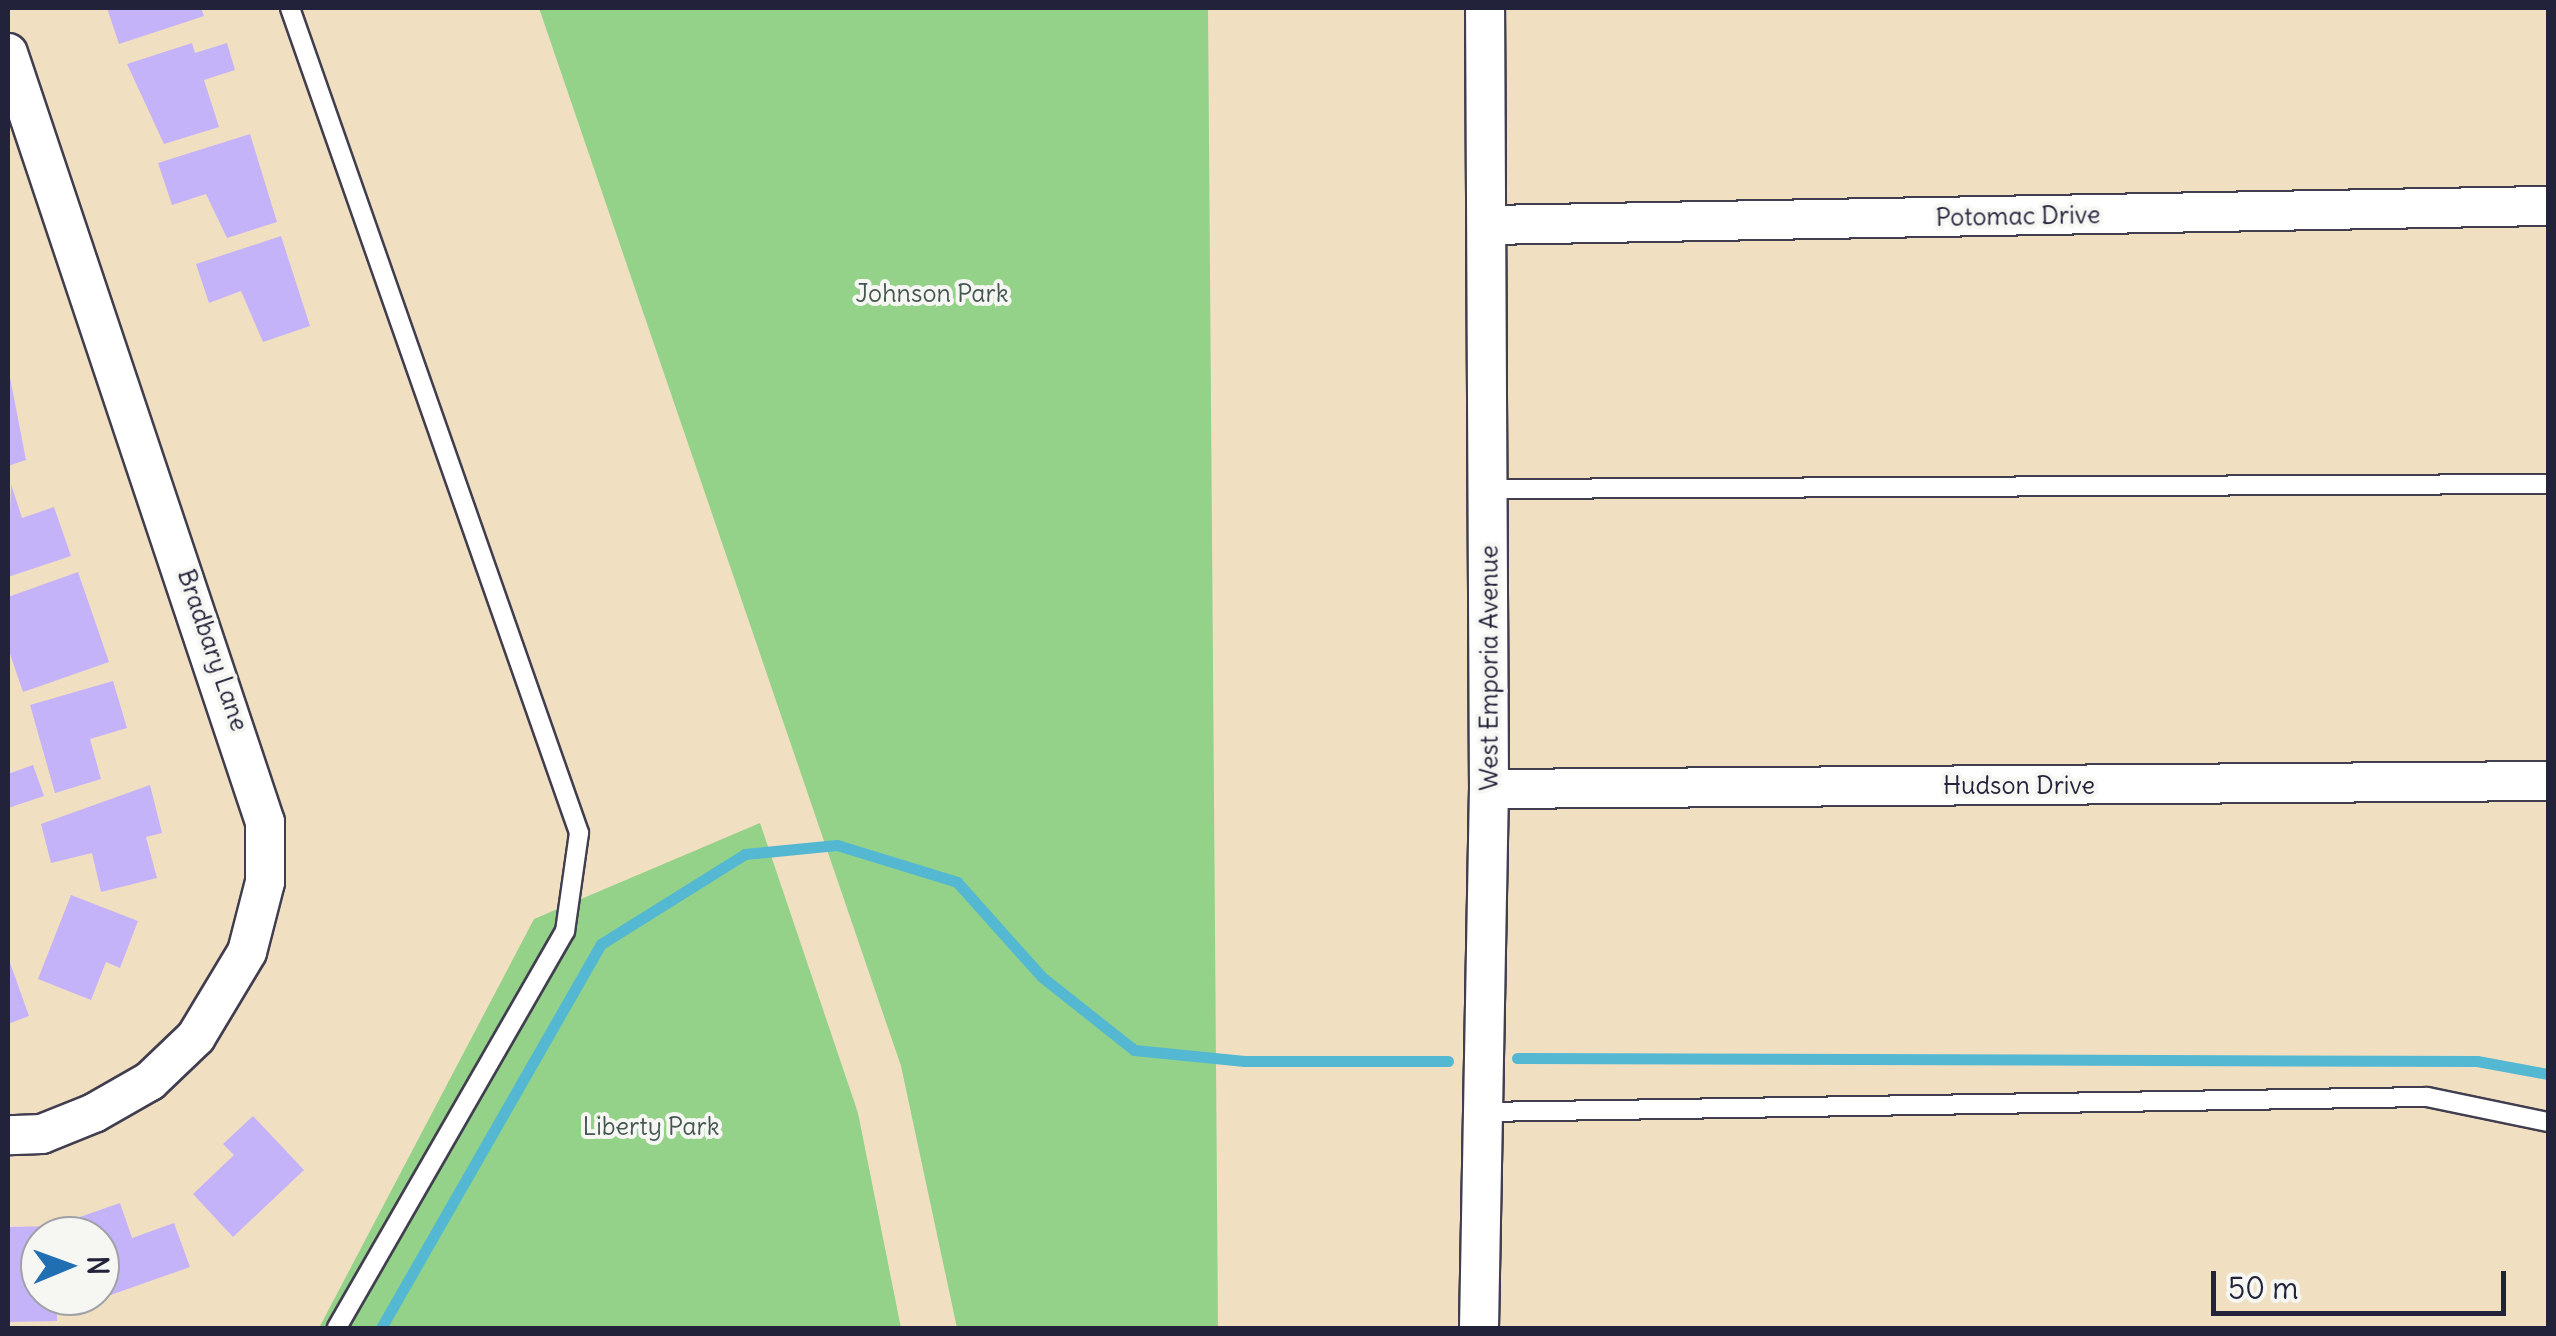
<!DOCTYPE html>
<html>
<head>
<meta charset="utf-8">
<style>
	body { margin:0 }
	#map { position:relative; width:2556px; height:1336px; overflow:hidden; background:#f1dfc1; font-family:Delius,sans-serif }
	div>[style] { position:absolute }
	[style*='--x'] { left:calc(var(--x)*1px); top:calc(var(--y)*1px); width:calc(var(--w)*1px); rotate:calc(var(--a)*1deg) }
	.green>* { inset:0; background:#93d288 }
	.stream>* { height:11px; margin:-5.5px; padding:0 5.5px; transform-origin:5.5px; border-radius:5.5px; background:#54b8d3 }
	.building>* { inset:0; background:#c4b3f9 }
	.roads { filter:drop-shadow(2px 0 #413e4f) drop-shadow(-2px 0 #413e4f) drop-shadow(0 2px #413e4f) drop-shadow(0 -2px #413e4f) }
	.service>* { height:18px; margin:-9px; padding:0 9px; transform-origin:9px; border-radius:9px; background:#fff }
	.minor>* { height:38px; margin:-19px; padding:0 19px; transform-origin:19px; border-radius:19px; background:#fff }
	span { translate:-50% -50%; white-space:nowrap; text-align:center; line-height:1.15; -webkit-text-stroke:8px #f6f6f2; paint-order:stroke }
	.street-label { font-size:25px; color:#22223b }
	.park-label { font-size:25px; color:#445752 }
	.frame { position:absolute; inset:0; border:10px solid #22223b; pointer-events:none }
	.north { position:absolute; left:20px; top:1216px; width:100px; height:100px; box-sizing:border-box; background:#f6f6f2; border:2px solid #a1a1a9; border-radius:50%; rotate:89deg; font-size:28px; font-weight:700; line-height:40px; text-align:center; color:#22223b }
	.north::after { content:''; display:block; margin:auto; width:35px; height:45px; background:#1f6fb2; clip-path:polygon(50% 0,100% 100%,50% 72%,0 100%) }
	.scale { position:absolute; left:2211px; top:1271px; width:295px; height:45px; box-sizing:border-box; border:5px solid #22223b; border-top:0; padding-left:12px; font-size:30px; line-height:35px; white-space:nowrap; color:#22223b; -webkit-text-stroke:8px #f6f6f2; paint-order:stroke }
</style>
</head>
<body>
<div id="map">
	<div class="green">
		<i style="clip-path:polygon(539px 8px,1208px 8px,1218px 1328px,957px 1328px,901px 1066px)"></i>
		<i style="clip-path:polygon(760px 823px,858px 1113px,901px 1328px,319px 1328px,534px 919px)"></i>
	</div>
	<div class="stream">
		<i style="--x:1517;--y:1058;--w:960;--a:0.18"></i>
		<i style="--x:2477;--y:1061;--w:72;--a:10.4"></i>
		<i style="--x:381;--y:1328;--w:443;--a:-60.2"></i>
		<i style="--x:601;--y:944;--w:170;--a:-32"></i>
		<i style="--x:745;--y:854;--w:92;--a:-5.6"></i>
		<i style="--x:837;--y:845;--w:126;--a:17.1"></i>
		<i style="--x:957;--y:882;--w:127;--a:48.2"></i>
		<i style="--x:1042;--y:977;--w:117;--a:38.4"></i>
		<i style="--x:1134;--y:1050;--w:111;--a:5.7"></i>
		<i style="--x:1244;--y:1061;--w:204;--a:0"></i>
	</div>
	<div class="building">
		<i style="clip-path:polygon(107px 8px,201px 8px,204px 16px,119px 44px)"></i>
		<i style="clip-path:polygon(192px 43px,195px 53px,227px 43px,235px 70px,204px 80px,219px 127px,164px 144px,127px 64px)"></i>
		<i style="clip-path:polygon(250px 134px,277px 222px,227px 238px,206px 194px,172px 205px,158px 163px)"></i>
		<i style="clip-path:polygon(281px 236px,310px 326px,263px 342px,241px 291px,209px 303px,196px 264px)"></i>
		<i style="clip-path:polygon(8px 367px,26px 460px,8px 466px)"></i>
		<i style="clip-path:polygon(11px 484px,22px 518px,54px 507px,71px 556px,8px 577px)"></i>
		<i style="clip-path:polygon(78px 572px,109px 662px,23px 692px,8px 648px,8px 597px)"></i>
		<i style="clip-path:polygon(113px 681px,127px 728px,90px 739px,101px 779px,55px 793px,30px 705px)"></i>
		<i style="clip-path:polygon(33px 765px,44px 796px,8px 808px,8px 774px)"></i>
		<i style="clip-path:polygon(150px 785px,162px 833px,146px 837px,157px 878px,101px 892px,92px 853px,51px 863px,41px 824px)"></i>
		<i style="clip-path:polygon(71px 895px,138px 921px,120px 968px,106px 962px,91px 1000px,38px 979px)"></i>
		<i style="clip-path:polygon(8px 957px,29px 1016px,8px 1024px)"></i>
		<i style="clip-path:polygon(253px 1116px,304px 1170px,233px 1237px,193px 1194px,234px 1155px,223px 1144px)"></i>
		<i style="clip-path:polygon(120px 1203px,132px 1238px,174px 1223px,190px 1267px,102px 1298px,100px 1236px,80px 1236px,74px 1219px)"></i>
		<i style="clip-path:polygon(56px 1226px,56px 1236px,40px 1236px,40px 1296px,57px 1296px,57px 1321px,8px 1322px,8px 1227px)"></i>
	</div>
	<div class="roads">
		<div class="service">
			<i style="--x:290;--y:8;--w:874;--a:70.69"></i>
			<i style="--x:579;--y:833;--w:99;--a:98.1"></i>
			<i style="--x:565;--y:931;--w:458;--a:119.9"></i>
			<i style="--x:1488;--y:489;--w:1060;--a:-0.27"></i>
			<i style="--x:1482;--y:1112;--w:945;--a:-0.91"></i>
			<i style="--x:2427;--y:1097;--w:124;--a:11.7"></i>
		</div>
		<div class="minor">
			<i style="--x:8;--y:53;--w:811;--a:71.52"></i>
			<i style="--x:265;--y:822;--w:60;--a:90"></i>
			<i style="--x:265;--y:882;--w:72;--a:104.4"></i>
			<i style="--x:247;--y:952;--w:99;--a:121"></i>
			<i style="--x:196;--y:1037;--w:64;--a:136.3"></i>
			<i style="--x:150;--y:1081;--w:64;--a:150.3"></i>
			<i style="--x:94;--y:1113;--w:56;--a:158"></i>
			<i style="--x:42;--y:1134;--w:34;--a:178"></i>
			<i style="--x:1488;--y:225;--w:1060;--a:-1.03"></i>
			<i style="--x:1489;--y:789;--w:1059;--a:-0.43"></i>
			<i style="--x:1479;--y:1328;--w:539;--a:-88.94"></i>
			<i style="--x:1489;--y:789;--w:781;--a:-90.29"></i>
		</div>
	</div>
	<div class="street-label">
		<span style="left:2018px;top:216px;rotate:-1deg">Potomac Drive</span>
		<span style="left:213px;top:650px;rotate:71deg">Bradbary Lane</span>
		<span style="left:1489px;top:668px;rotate:-90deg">West Emporia Avenue</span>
		<span style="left:2019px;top:785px">Hudson Drive</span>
	</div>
	<div class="park-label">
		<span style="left:932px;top:293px">Johnson Park</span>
		<span style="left:651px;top:1126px">Liberty Park</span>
	</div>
	<div class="frame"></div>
	<div class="north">N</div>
	<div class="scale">50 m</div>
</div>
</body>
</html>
